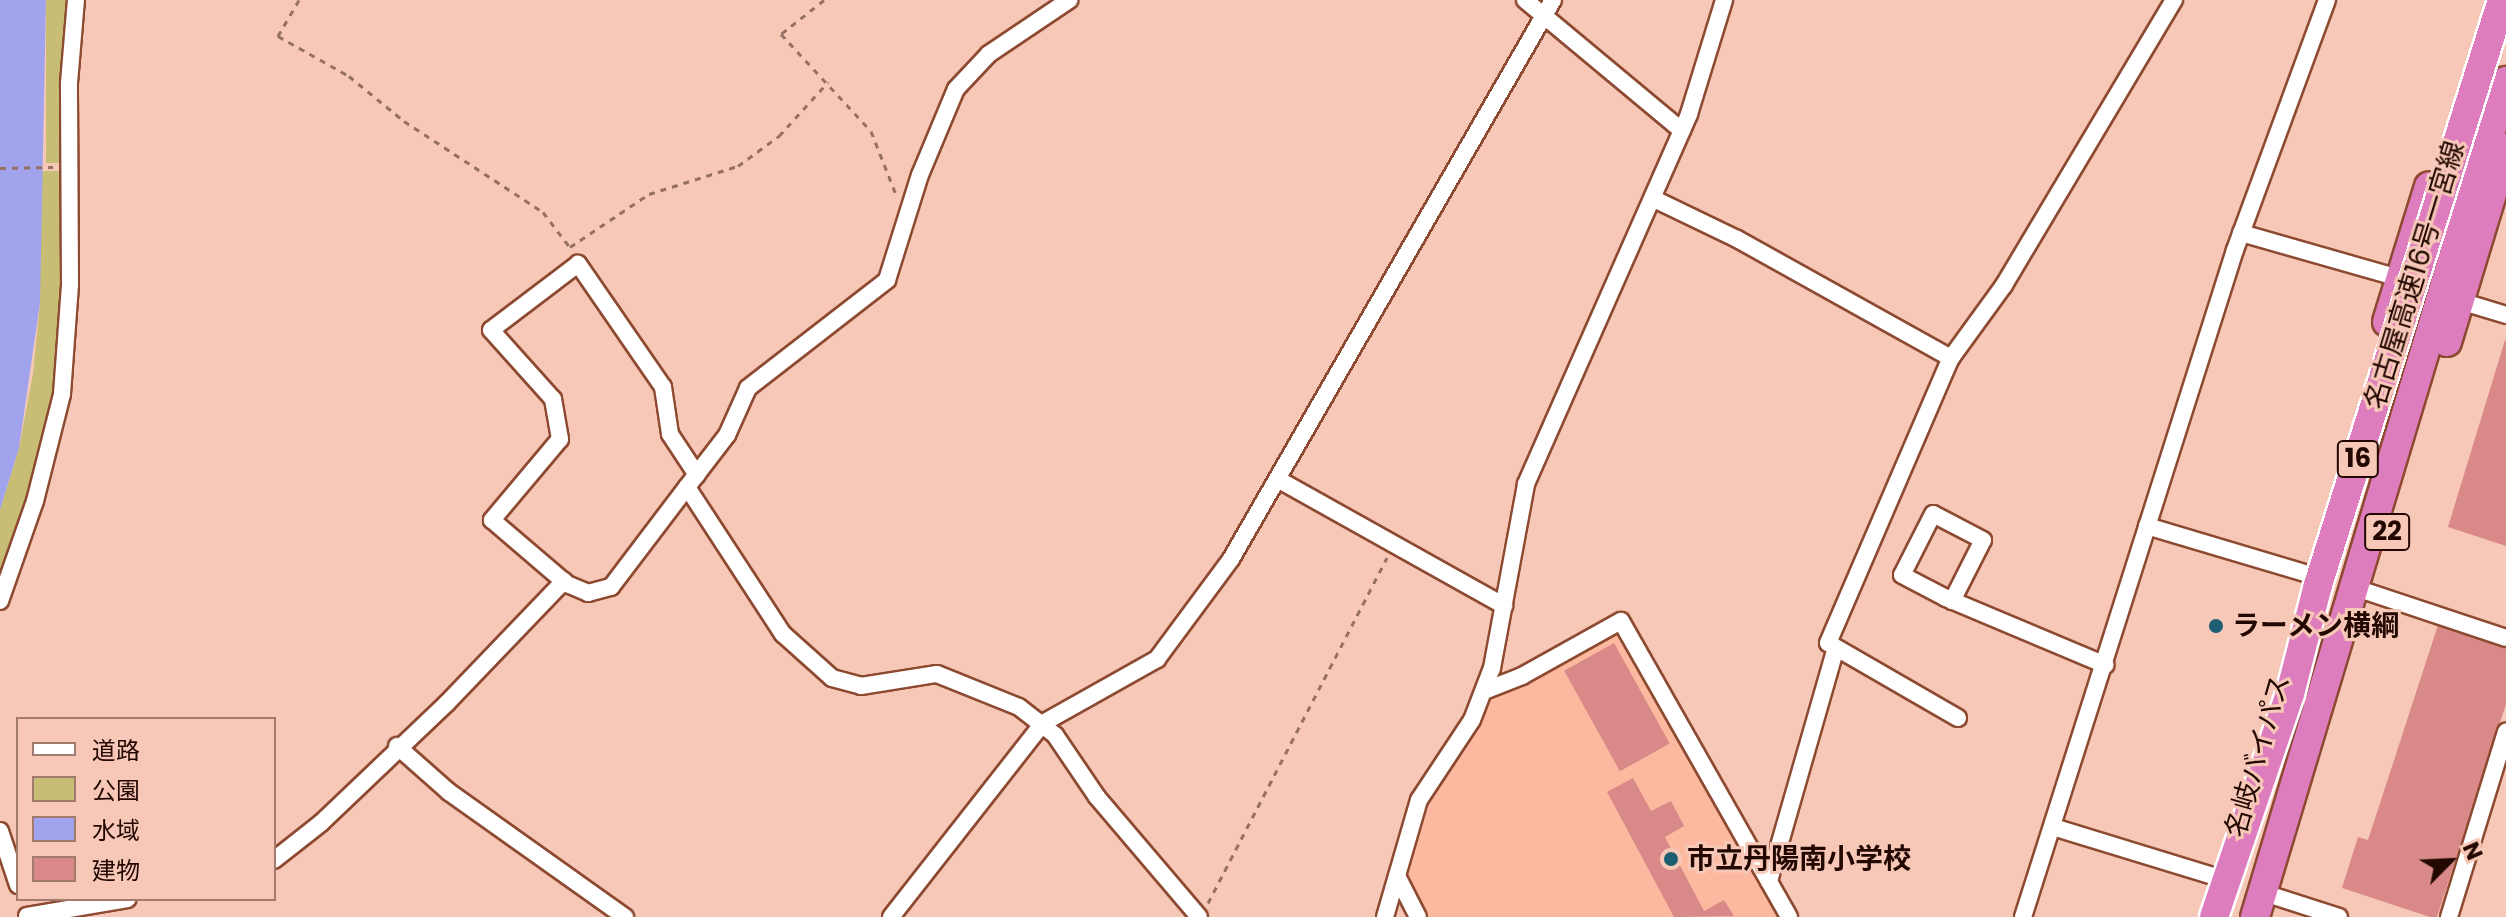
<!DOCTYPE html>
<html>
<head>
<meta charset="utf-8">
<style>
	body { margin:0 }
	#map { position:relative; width:2506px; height:917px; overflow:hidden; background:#f7c8b7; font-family:Poppins,"Noto Sans JP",sans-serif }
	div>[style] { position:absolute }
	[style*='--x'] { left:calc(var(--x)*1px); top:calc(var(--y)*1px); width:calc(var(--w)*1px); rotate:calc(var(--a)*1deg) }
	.built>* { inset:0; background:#fcb9a0 }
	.green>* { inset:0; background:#c7bd74; transform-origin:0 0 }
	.water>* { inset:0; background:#a1a4ed }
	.building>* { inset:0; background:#d98a88; transform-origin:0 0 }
	.path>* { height:3px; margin-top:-1.5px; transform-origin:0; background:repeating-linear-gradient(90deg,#967064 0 6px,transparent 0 12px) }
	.roads { filter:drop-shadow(2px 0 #8d4a31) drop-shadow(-2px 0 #8d4a31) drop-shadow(0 2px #8d4a31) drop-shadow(0 -2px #8d4a31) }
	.street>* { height:16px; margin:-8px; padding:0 8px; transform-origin:8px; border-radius:8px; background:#fff }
	.highway>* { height:28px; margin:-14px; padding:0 14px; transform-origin:14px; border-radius:14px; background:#de7dbd }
	.bridges { filter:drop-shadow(2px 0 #fff) drop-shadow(-2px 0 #fff) drop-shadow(0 2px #fff) drop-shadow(0 -2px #fff) }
	.highway-bridge>* { height:28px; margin:-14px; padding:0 14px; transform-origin:14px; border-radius:14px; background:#de7dbd }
	.dots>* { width:22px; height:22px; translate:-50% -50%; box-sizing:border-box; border:4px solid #f7c8b7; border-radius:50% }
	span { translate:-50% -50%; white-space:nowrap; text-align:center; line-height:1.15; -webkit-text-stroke:6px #f7c8b7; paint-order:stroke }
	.shield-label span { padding:2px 6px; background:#f7c8b7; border:2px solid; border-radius:6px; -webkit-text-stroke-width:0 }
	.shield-label { font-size:26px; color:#220801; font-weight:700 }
	.street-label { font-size:28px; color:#220801 }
	.poi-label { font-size:28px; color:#220801; font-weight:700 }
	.left { translate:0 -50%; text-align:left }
	.legend { position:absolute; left:16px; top:717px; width:260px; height:184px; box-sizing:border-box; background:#f7c8b7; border:2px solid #a27b6e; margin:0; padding:10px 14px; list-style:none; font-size:24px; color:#220801 }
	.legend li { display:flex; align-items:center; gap:16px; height:40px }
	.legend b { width:40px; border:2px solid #a27b6e }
	.north { position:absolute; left:2410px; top:821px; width:80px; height:80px; -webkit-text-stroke:6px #f7c8b7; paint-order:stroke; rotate:66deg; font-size:22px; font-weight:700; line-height:32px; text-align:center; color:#220801 }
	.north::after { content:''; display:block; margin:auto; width:28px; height:36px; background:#220801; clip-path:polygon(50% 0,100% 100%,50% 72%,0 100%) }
</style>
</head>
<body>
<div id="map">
	<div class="built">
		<i style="clip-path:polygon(1617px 632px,1782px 917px,1426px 917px,1407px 876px,1429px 796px,1482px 717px,1489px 698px)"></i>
	</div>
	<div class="green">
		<i style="left:46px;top:0;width:23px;height:163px"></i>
		<i style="clip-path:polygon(40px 171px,63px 171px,63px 285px,55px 394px,32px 492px,0 582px,0 510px,19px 448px,33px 374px,40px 303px)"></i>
	</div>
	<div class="water">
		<i style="clip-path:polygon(0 0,46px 0,40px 303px,19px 448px,0 510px)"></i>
	</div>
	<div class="building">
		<i style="clip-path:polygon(2505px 340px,2506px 340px,2506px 546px,2448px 527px)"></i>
		<i style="clip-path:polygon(2438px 625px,2506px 647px,2506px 704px,2437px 917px,2430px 917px,2342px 888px,2358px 837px,2368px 840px)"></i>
		<i style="left:1614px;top:643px;width:115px;height:57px;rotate:61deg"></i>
		<i style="clip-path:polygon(1633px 778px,1651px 811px,1671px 801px,1684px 826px,1665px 837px,1704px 911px,1724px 900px,1734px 916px,1674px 917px,1607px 792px)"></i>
	</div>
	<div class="path">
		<i style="--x:299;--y:0;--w:42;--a:120.3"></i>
		<i style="--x:278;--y:36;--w:81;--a:29.4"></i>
		<i style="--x:349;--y:76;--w:71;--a:39.3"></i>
		<i style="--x:404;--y:121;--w:166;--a:33.2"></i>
		<i style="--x:543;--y:212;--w:43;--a:52.6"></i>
		<i style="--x:824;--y:0;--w:55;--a:141.7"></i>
		<i style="--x:781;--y:34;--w:132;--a:47.1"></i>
		<i style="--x:871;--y:131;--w:66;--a:68.5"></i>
		<i style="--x:0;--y:168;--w:53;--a:-1.1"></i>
		<i style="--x:570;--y:247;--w:95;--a:-33.9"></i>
		<i style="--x:649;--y:194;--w:93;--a:-17.5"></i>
		<i style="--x:738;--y:166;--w:51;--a:-36.2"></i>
		<i style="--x:779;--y:136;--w:73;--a:-47.8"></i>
		<i style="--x:1208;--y:903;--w:389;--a:-62.6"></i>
	</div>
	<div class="roads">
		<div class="street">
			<i style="--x:1525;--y:0;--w:204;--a:39.8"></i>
			<i style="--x:1654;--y:199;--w:92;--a:25.7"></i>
			<i style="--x:1737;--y:239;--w:245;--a:29.1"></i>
			<i style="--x:2241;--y:233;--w:164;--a:15.9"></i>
			<i style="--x:2460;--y:301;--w:48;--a:16.9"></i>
			<i style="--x:697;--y:475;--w:49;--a:-123.4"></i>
			<i style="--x:670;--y:434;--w:48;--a:-98.5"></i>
			<i style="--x:663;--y:387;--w:150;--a:-124.6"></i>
			<i style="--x:578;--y:264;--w:109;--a:142.8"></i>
			<i style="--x:491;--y:330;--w:93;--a:48.1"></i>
			<i style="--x:553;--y:399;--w:41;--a:80.1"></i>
			<i style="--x:560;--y:439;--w:106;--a:130"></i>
			<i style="--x:492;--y:520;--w:99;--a:40.5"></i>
			<i style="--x:567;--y:584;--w:23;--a:23"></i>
			<i style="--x:588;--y:593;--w:24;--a:-15"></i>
			<i style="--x:611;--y:587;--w:126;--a:-52.8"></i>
			<i style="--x:687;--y:487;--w:66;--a:-52.4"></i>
			<i style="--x:727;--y:435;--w:51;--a:-65.9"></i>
			<i style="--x:748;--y:388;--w:176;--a:-37.8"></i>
			<i style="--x:887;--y:280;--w:110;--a:-72.6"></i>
			<i style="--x:920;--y:175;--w:93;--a:-67.3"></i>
			<i style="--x:956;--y:89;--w:48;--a:-46.7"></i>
			<i style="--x:989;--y:54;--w:97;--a:-34"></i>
			<i style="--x:1279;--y:480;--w:258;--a:29.2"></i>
			<i style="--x:687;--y:487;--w:176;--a:56.9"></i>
			<i style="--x:783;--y:634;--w:66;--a:41.9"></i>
			<i style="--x:832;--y:678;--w:30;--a:15"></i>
			<i style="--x:861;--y:686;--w:77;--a:-9"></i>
			<i style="--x:937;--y:674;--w:88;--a:21.9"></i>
			<i style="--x:1019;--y:707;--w:46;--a:37.9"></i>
			<i style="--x:1055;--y:735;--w:75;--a:55.9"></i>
			<i style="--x:1097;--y:797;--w:157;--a:49.6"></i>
			<i style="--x:2147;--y:526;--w:171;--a:16.6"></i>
			<i style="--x:2368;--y:592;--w:145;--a:18.4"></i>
			<i style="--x:0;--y:601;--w:106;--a:-70.7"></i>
			<i style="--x:35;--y:501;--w:110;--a:-75.8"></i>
			<i style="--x:62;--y:394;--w:110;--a:-85.8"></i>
			<i style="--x:70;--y:284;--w:201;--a:-90.3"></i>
			<i style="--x:69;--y:83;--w:83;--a:-85.2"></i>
			<i style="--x:1952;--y:601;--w:68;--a:-63.1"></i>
			<i style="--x:1983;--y:540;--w:56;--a:-152.5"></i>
			<i style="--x:1933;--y:514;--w:68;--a:116.9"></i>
			<i style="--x:1902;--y:575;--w:50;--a:27.6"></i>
			<i style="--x:1946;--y:598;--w:173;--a:22.8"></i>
			<i style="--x:1484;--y:691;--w:41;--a:-21.5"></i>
			<i style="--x:1522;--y:676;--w:113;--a:-29.1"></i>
			<i style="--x:1621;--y:621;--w:340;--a:60.4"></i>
			<i style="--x:1958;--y:718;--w:150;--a:-150"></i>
			<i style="--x:1828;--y:643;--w:310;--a:-66.7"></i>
			<i style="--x:1951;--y:358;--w:90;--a:-54"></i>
			<i style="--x:2004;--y:285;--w:332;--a:-59.2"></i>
			<i style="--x:397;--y:746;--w:69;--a:41.5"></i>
			<i style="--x:449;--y:792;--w:216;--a:35.4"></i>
			<i style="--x:2053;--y:827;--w:178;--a:17"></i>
			<i style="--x:0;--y:831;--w:57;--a:71.6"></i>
			<i style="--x:274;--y:860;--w:60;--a:-38.2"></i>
			<i style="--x:321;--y:823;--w:174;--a:-43.6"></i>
			<i style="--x:447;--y:703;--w:169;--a:-46.2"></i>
			<i style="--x:1397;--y:876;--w:46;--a:62.9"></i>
			<i style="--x:1769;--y:881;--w:242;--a:-74"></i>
			<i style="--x:2277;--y:897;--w:65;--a:17.9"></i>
			<i style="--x:27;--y:916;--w:102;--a:-9.6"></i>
			<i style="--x:891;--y:917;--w:246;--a:-51.9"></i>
			<i style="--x:1043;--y:723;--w:131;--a:-29.3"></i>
			<i style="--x:1157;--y:659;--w:124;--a:-53.5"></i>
			<i style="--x:1231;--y:559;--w:645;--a:-60.06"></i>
			<i style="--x:1385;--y:917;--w:122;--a:-73.8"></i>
			<i style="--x:1419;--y:800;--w:96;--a:-56.5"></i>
			<i style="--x:1472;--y:720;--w:56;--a:-69"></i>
			<i style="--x:1492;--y:668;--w:187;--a:-79.5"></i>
			<i style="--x:1526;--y:484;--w:404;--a:-66.2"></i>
			<i style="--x:1689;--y:114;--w:119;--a:-72.9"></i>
			<i style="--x:2023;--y:917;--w:700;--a:-72.37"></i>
			<i style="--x:2235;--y:250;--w:266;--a:-69.8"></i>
			<i style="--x:2449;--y:917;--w:194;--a:-72.9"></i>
		</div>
		<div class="highway">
			<i style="--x:2387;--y:322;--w:142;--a:-72.8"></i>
			<i style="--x:2447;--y:342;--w:203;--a:-73.1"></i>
			<i style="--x:2255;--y:917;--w:873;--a:-73.29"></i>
		</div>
	</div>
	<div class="bridges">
		<div class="highway-bridge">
			<i style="--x:2214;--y:917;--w:236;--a:-71.2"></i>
			<i style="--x:2290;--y:694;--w:113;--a:-75.6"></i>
			<i style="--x:2318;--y:585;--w:613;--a:-72.54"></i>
		</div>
	</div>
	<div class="dots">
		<i style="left:2216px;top:626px;background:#1c5f72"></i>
		<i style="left:1671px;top:859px;background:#1c5f72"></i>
	</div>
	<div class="shield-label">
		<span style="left:2358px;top:459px">16</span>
		<span style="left:2387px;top:532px">22</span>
	</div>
	<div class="street-label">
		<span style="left:2415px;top:275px;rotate:-73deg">名古屋高速16号一宮線</span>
		<span style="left:2258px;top:756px;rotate:-74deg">名岐バイパス</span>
	</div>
	<div class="poi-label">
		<span class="left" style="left:2232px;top:626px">ラーメン横綱</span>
		<span class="left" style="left:1687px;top:859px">市立丹陽南小学校</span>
	</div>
	<ul class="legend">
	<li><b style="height:10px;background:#fff"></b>道路</li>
	<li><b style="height:22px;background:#c7bd74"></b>公園</li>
	<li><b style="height:22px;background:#a1a4ed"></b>水域</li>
	<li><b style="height:22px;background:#d98a88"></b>建物</li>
	</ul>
	<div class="north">N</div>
</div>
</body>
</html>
